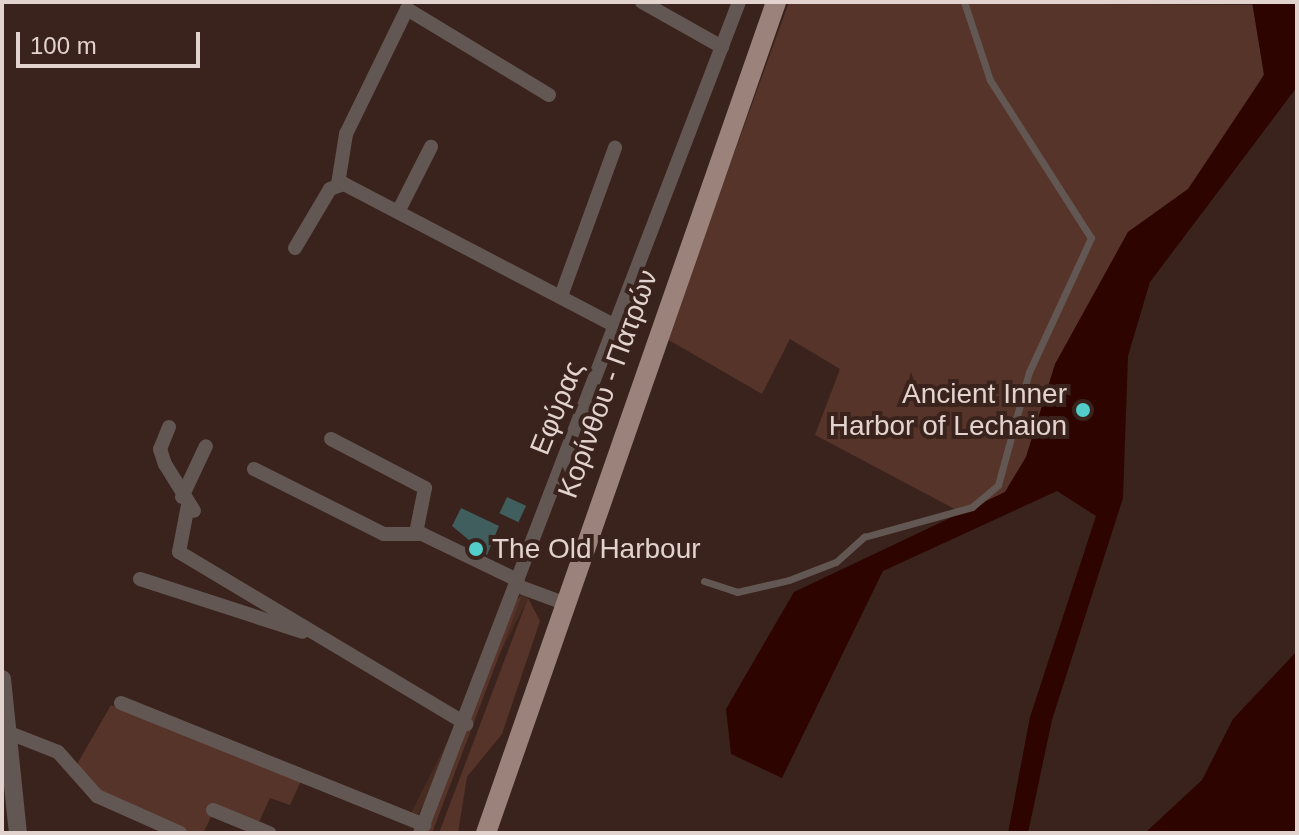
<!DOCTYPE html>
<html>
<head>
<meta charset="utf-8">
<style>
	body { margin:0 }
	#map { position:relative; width:1299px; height:835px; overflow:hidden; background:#39231c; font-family:Helvetica,sans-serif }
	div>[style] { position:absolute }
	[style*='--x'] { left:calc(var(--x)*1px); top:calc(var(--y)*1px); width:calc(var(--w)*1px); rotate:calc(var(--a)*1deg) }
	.built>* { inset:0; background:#482b21; transform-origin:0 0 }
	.green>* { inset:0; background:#573429 }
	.water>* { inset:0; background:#2e0400 }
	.building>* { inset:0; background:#3f5e5d; transform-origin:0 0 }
	.service>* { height:7px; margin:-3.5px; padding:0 3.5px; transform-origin:3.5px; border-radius:3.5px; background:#635753 }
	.minor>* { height:14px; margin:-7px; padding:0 7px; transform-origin:7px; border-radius:7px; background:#635753 }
	.tertiary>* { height:18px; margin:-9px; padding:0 9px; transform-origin:9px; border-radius:9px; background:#635753 }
	.primary>* { height:20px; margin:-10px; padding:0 10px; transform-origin:10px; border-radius:10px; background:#9b837c }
	.dots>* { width:22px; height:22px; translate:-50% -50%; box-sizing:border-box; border:4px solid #39231c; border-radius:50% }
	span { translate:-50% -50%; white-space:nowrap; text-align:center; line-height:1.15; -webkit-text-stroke:8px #39231c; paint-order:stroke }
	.street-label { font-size:28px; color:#e3d3cf }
	.poi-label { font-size:28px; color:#e3d3cf }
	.right { translate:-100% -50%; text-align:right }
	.left { translate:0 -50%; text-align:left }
	.frame { position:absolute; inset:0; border:4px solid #e3d3cf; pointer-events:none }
	.scale { position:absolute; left:16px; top:32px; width:184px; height:36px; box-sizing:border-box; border:4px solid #e3d3cf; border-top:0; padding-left:10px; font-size:24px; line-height:28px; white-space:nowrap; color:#e3d3cf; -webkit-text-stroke:6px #39231c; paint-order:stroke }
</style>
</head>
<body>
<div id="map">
	<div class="built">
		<i style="left:522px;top:595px;width:7px;height:254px;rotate:27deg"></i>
	</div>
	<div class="green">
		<i style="clip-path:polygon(789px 2px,1254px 5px,1264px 74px,1246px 108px,1188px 189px,1128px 232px,1056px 364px,1026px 457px,1005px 492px,966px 515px,815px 435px,840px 369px,790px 339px,762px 394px,667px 339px)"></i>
		<i style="clip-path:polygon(522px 595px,432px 833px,426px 833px,512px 604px)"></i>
		<i style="clip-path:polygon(528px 598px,540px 621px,502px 734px,467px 777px,458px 833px,439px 833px)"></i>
		<i style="clip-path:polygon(111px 705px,301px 781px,290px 805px,270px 798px,259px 822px,211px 817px,203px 833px,186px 833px,98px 798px,72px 773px)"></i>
	</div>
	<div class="water">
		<i style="clip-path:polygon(1252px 2px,1297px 2px,1297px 87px,1150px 282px,1128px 356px,1123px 498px,1052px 720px,1028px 833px,1008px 833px,1030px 717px,1096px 516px,1057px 491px,883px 571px,782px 778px,731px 754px,726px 709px,794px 592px,1005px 492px,1026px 457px,1055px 364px,1128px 232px,1188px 189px,1264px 75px)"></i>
		<i style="clip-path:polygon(1297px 651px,1297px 833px,1145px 833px,1202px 780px,1233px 719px)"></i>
	</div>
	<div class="building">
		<i style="left:507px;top:497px;width:21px;height:18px;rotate:25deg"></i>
		<i style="clip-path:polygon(461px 508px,499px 526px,487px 555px,452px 526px)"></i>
	</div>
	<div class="service">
		<i style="--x:704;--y:581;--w:35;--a:18"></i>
		<i style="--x:737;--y:592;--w:53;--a:-13"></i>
		<i style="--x:789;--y:580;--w:50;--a:-21"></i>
		<i style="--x:836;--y:562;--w:38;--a:-42"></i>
		<i style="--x:864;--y:537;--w:112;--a:-15.5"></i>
		<i style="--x:972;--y:507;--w:34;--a:-40"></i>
		<i style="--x:998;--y:485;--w:117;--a:-74.7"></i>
		<i style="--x:1029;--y:372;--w:148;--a:-65.2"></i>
		<i style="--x:1091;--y:238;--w:188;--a:-122.6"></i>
		<i style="--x:990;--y:80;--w:82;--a:-108.4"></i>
	</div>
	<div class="minor">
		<i style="--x:642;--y:2;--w:92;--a:29.4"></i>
		<i style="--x:338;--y:184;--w:51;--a:-80.9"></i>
		<i style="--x:346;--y:134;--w:139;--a:-64"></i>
		<i style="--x:407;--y:9;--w:166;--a:31.2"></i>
		<i style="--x:399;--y:210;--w:71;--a:-63.1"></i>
		<i style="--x:295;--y:248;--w:69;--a:-59.3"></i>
		<i style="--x:330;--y:189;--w:15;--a:-20"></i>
		<i style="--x:344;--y:184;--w:308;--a:27.6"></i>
		<i style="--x:561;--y:296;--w:158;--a:-70"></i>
		<i style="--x:169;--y:427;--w:24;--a:112"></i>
		<i style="--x:160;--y:449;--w:16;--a:72"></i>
		<i style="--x:165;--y:464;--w:55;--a:58.3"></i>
		<i style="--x:331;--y:439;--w:106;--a:27.5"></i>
		<i style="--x:425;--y:488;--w:46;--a:101.3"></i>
		<i style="--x:254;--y:469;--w:145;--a:26.6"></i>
		<i style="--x:384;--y:534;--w:38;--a:0"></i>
		<i style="--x:422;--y:534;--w:106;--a:25.8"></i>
		<i style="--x:182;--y:497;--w:56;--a:-64.8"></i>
		<i style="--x:188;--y:505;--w:48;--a:100.8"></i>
		<i style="--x:179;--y:552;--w:335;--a:30.9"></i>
		<i style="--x:140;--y:579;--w:171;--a:18"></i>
		<i style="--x:515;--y:585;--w:49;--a:20.3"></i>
		<i style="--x:121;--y:703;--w:327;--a:21.9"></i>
		<i style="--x:12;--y:734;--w:49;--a:21.4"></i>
		<i style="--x:58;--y:752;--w:59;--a:48.4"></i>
		<i style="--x:97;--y:796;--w:91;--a:24"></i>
		<i style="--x:213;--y:810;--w:61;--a:22.3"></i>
		<i style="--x:420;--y:833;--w:890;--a:-69"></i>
	</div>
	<div class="tertiary">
		<i style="--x:2;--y:679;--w:155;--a:84.1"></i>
	</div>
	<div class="primary">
		<i style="--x:486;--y:833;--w:880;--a:-70.76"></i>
	</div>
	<div class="dots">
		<i style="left:1083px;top:410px;background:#53cdca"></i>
		<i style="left:476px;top:549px;background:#53cdca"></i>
	</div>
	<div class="street-label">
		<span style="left:608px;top:384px;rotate:-70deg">Κορίνθου - Πατρών</span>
		<span style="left:557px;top:408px;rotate:-68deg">Εφύρας</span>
	</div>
	<div class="poi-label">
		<span class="right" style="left:1067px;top:410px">Ancient Inner<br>Harbor of Lechaion</span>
		<span class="left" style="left:492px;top:549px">The Old Harbour</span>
	</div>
	<div class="frame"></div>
	<div class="scale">100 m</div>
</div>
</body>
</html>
